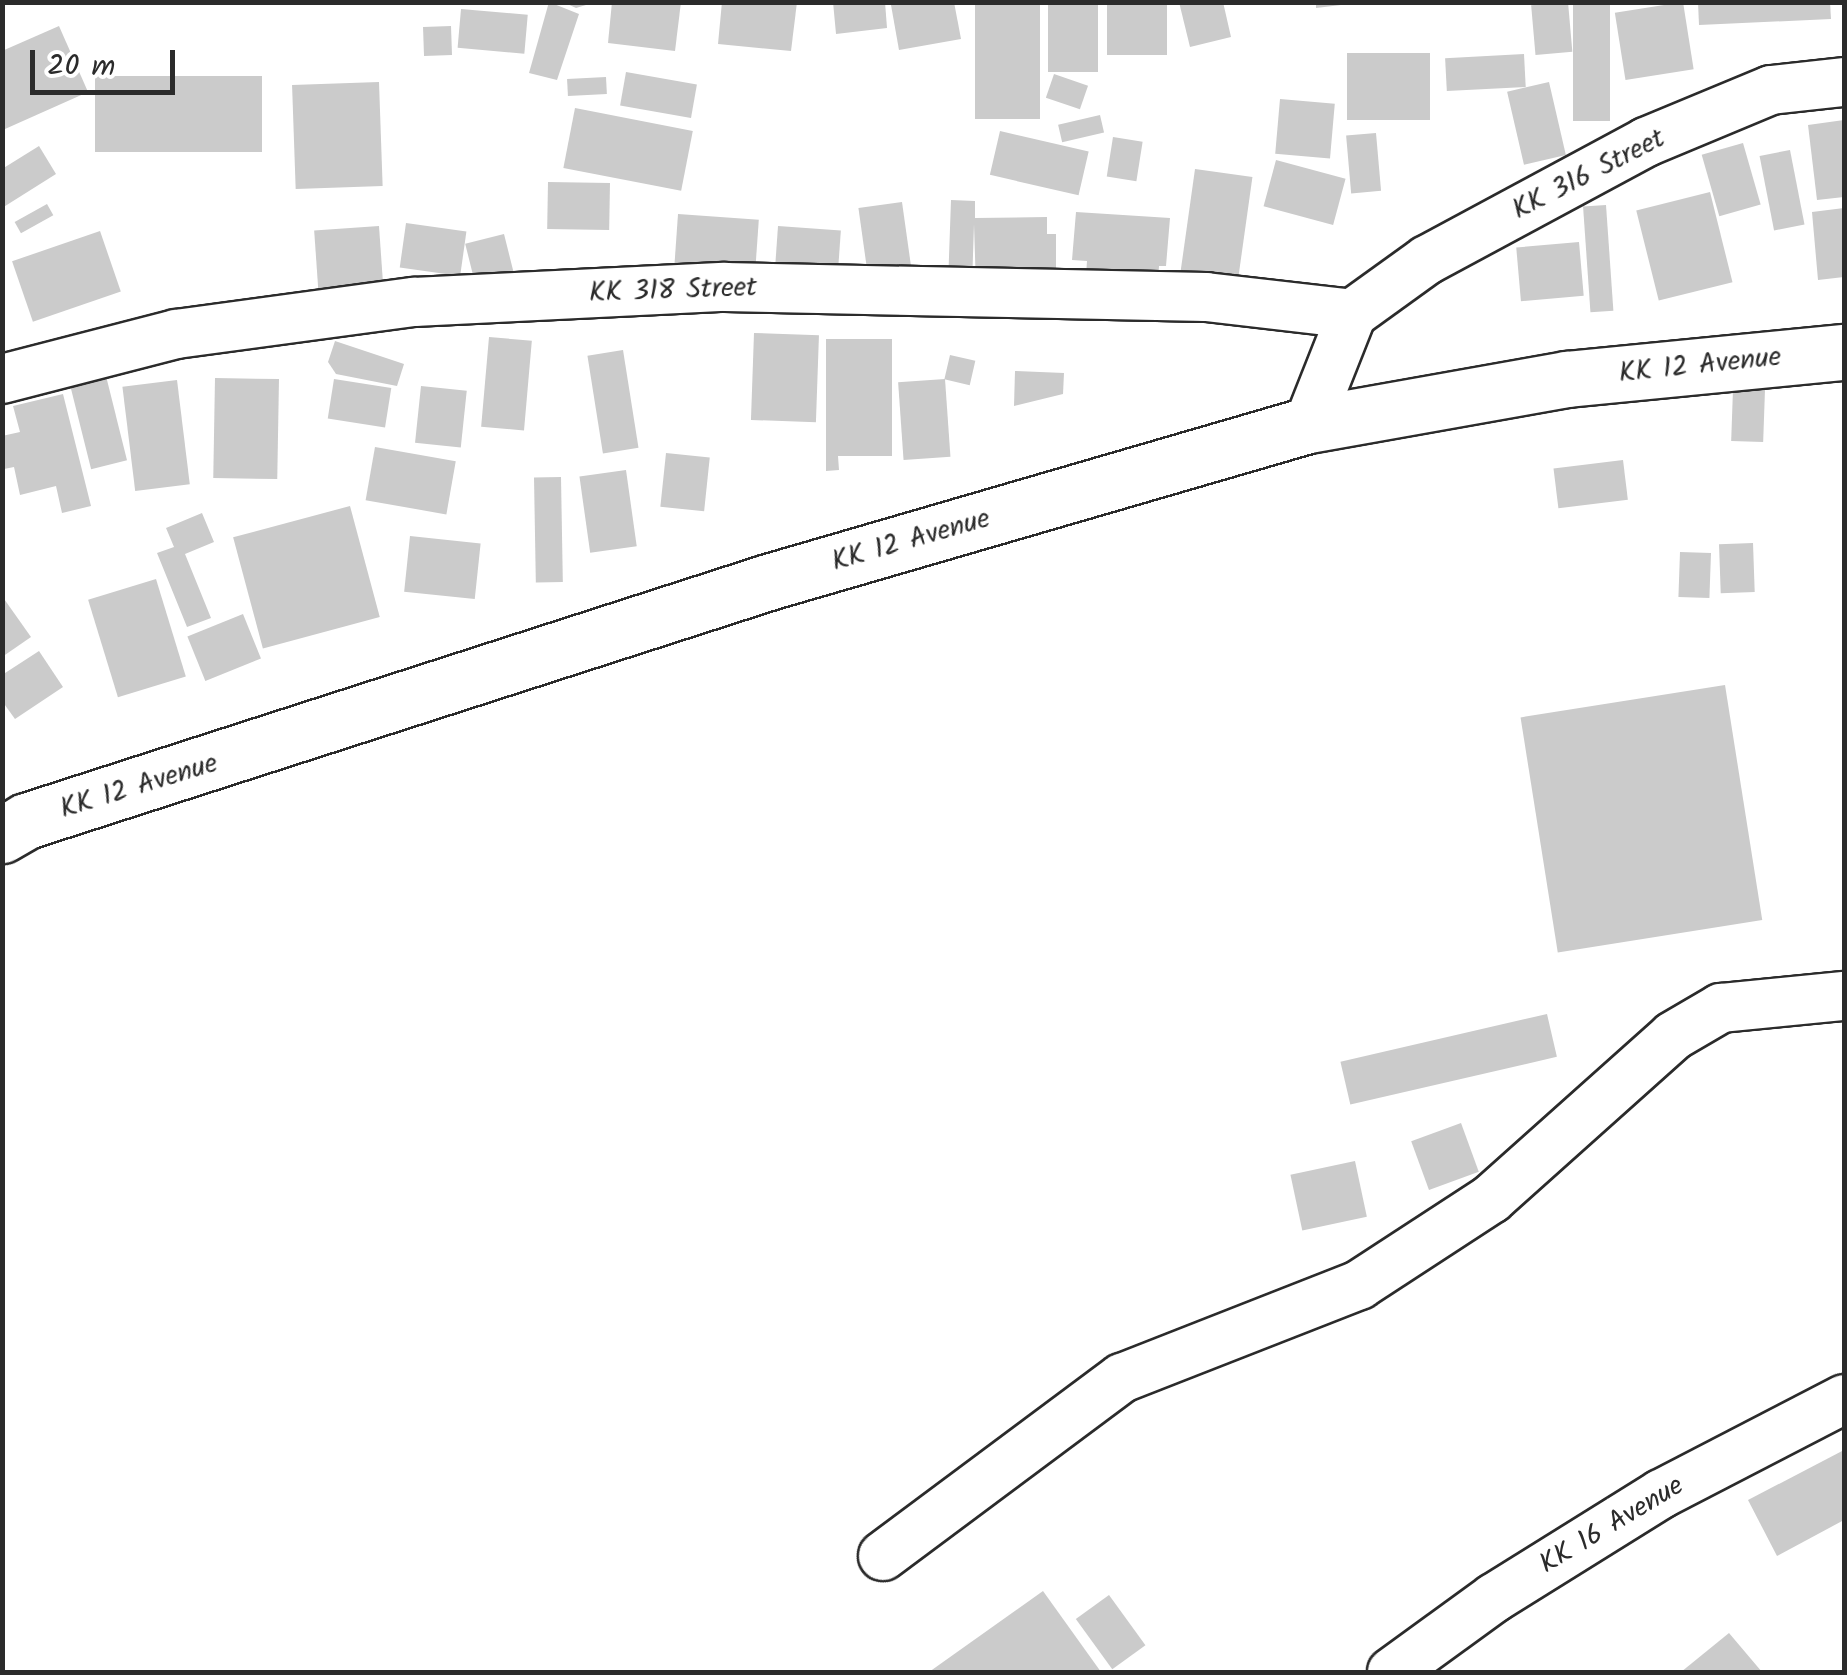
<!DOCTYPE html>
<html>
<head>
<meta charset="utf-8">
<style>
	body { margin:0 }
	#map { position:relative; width:1847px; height:1675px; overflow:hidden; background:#fff; font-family:Kalam,sans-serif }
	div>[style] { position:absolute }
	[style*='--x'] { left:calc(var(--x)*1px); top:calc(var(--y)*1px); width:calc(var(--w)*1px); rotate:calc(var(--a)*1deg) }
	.building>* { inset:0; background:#cbcbcb; transform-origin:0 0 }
	.roads { filter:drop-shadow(2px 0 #2b2b2b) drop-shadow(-2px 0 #2b2b2b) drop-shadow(0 2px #2b2b2b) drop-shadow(0 -2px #2b2b2b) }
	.minor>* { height:48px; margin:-24px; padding:0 24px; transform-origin:24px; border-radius:24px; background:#fff }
	.secondary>* { height:55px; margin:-27.5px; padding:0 27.5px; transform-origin:27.5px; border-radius:27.5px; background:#fff }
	span { translate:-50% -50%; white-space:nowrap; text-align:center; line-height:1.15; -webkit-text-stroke:9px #fff; paint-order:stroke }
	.street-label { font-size:28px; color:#2b2b2b }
	.frame { position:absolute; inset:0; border:5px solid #2b2b2b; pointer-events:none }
	.scale { position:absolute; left:30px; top:50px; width:145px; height:45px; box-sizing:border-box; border:5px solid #2b2b2b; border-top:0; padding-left:12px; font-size:30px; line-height:35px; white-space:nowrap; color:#2b2b2b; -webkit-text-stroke:8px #fff; paint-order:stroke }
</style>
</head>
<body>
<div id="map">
	<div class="building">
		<i style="clip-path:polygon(549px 2px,579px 14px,557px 80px,529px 73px)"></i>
		<i style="clip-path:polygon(563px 2px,596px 2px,576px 8px)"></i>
		<i style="clip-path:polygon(612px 2px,681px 2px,675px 51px,608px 43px)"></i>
		<i style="clip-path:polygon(722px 2px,797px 2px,791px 51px,718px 44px)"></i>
		<i style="clip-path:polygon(833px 2px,885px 2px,887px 28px,836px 34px)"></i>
		<i style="clip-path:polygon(902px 2px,954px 2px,961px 39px,899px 50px,891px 5px)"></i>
		<i style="left:975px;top:2px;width:65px;height:117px"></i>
		<i style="left:1048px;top:2px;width:50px;height:70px"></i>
		<i style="left:1107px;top:2px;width:60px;height:53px"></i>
		<i style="clip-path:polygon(1179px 2px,1223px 2px,1231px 37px,1190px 47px)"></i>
		<i style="clip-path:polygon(1316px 2px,1341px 2px,1341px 5px,1316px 8px)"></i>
		<i style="left:1568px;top:2px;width:50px;height:37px;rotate:85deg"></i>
		<i style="left:1573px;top:2px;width:37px;height:119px"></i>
		<i style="left:1683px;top:2px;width:68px;height:69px;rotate:81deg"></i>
		<i style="clip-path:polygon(1698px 2px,1830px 2px,1831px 19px,1699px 25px)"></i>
		<i style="left:461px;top:9px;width:67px;height:39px;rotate:5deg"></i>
		<i style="clip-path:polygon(59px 26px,88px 92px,5px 129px,2px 51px)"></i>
		<i style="left:451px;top:26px;width:29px;height:28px;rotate:88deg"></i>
		<i style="left:1347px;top:53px;width:83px;height:67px"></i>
		<i style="left:1524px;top:54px;width:33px;height:79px;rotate:87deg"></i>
		<i style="left:626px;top:72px;width:72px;height:34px;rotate:10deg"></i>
		<i style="left:1054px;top:74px;width:36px;height:25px;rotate:19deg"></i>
		<i style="left:262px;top:76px;width:76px;height:167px;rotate:90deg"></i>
		<i style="left:606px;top:77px;width:17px;height:39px;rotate:87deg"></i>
		<i style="left:379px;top:82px;width:104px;height:87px;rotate:88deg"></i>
		<i style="left:1549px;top:82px;width:75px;height:43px;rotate:77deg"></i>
		<i style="left:1280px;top:99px;width:55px;height:55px;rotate:5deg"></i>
		<i style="left:575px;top:108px;width:120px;height:61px;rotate:11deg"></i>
		<i style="left:1100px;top:115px;width:18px;height:43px;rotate:77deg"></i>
		<i style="clip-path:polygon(1844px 120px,1844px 197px,1817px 200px,1808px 125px)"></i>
		<i style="left:1000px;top:131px;width:91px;height:45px;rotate:13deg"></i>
		<i style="left:1376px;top:133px;width:58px;height:30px;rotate:85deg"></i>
		<i style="left:1113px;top:137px;width:30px;height:40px;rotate:9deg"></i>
		<i style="left:1743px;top:143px;width:64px;height:43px;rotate:74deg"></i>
		<i style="clip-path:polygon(39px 146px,56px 174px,2px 208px,2px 169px)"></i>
		<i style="left:1790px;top:150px;width:76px;height:31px;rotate:79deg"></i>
		<i style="left:1276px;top:160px;width:72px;height:48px;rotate:15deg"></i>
		<i style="left:1195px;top:169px;width:58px;height:120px;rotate:8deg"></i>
		<i style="left:548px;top:182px;width:62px;height:47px;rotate:1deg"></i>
		<i style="left:1710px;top:192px;width:93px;height:76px;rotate:76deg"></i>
		<i style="clip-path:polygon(951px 200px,975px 201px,975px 218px,1047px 217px,1047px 234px,1056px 234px,1056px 270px,976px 288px,974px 224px,972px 286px,948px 285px)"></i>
		<i style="left:902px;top:202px;width:86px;height:44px;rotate:82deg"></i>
		<i style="left:47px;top:204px;width:13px;height:37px;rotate:61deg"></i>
		<i style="left:1606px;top:205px;width:106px;height:23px;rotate:86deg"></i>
		<i style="clip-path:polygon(1844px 208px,1844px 277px,1818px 280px,1812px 212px)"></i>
		<i style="clip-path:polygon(1076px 212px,1170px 218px,1166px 266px,1159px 266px,1158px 281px,1086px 275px,1087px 261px,1072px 260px)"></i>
		<i style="left:678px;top:214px;width:81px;height:62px;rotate:4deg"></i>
		<i style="left:406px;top:223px;width:61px;height:45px;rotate:8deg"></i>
		<i style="left:379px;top:226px;width:64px;height:65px;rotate:86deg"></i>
		<i style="left:778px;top:226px;width:63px;height:51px;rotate:4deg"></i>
		<i style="left:100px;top:231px;width:64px;height:93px;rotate:71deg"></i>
		<i style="left:504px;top:234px;width:59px;height:40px;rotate:76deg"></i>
		<i style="left:1579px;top:242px;width:54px;height:63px;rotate:85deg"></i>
		<i style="left:754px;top:333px;width:65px;height:87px;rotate:2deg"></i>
		<i style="left:489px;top:337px;width:43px;height:90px;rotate:5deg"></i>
		<i style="clip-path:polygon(826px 339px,892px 339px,892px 456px,838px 456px,839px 470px,826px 471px)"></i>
		<i style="clip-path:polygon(335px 341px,404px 364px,397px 386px,336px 374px,328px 362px)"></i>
		<i style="left:623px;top:350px;width:99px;height:36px;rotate:81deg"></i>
		<i style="left:950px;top:355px;width:26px;height:25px;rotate:13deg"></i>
		<i style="clip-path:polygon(1015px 371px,1064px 373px,1063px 394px,1014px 406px)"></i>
		<i style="left:105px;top:372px;width:91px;height:37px;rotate:76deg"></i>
		<i style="left:215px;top:378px;width:64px;height:100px;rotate:1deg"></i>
		<i style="left:334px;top:379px;width:58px;height:40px;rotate:9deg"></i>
		<i style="left:945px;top:379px;width:78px;height:47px;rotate:86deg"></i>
		<i style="left:177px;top:380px;width:105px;height:55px;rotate:83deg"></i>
		<i style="left:421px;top:386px;width:46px;height:57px;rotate:6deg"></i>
		<i style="left:1733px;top:389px;width:32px;height:52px;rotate:2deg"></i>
		<i style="clip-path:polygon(63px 394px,91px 506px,62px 513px,56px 486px,20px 495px,14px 467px,4px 469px,2px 436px,20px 432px,13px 406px)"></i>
		<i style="left:375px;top:447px;width:82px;height:54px;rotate:10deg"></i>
		<i style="left:666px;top:453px;width:44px;height:54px;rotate:6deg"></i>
		<i style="left:1623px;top:460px;width:40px;height:70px;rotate:83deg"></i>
		<i style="left:626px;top:470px;width:77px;height:47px;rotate:82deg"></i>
		<i style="left:561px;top:477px;width:105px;height:27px;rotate:89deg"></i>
		<i style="left:350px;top:506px;width:115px;height:121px;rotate:75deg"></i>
		<i style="clip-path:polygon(202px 513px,214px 542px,185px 554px,211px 618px,187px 627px,157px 553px,174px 547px,166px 528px)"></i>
		<i style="left:410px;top:536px;width:71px;height:56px;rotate:6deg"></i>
		<i style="left:1753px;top:543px;width:49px;height:34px;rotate:88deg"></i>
		<i style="left:1680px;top:552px;width:31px;height:45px;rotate:2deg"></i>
		<i style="left:156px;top:579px;width:102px;height:71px;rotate:73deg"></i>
		<i style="clip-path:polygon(2px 596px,31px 637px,2px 657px)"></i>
		<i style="left:243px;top:614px;width:48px;height:60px;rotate:68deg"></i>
		<i style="clip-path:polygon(39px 651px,63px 687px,15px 719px,2px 701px,2px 675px)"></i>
		<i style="left:1725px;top:685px;width:238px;height:207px;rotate:81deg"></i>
		<i style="left:1547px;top:1014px;width:44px;height:212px;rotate:77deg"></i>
		<i style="left:1461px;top:1123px;width:52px;height:53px;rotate:70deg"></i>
		<i style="left:1355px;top:1161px;width:57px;height:66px;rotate:78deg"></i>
		<i style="clip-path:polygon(1844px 1450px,1844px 1520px,1777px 1556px,1748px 1500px)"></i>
		<i style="clip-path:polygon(1043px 1591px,1101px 1672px,929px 1672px)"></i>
		<i style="left:1109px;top:1595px;width:62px;height:41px;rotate:54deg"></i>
		<i style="clip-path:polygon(1729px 1633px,1762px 1672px,1681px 1672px)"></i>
	</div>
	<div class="roads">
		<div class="minor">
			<i style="--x:1352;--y:314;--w:92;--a:-35.8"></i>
			<i style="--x:1427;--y:260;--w:249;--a:-28.3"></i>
			<i style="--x:1646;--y:142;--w:135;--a:-22.6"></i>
			<i style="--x:1771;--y:90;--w:73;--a:-6.3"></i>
			<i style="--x:2;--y:379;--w:180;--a:-14.5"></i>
			<i style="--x:176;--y:334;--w:240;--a:-7.7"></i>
			<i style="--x:414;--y:302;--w:311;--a:-2.8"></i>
			<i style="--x:725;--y:287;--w:481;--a:1.2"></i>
			<i style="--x:1206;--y:297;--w:147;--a:6.6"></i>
			<i style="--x:1308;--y:425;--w:119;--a:-68.4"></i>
			<i style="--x:883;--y:1556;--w:298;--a:-36.7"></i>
			<i style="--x:1122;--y:1378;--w:255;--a:-21.4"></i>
			<i style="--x:1359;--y:1285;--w:158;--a:-33.1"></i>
			<i style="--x:1491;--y:1199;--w:244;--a:-41.8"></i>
			<i style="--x:1673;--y:1036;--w:56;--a:-30.3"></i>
			<i style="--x:1721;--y:1008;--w:124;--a:-5.6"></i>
			<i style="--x:1392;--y:1672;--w:126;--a:-36"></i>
			<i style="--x:1494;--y:1598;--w:197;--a:-31.9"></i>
			<i style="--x:1661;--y:1494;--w:206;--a:-27.4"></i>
		</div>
		<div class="secondary">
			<i style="--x:2;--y:835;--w:28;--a:-30"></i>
			<i style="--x:26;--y:821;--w:780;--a:-17.85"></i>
			<i style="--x:768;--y:582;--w:562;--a:-16.21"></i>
			<i style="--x:1308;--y:425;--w:263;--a:-10.1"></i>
			<i style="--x:1567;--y:379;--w:278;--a:-5.6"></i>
		</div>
	</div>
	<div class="street-label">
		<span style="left:1589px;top:175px;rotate:-27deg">KK 316 Street</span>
		<span style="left:673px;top:291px;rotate:-2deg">KK 318 Street</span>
		<span style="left:1700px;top:366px;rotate:-6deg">KK 12 Avenue</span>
		<span style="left:911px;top:541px;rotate:-16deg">KK 12 Avenue</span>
		<span style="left:139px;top:787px;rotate:-17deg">KK 12 Avenue</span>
		<span style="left:1612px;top:1526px;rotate:-31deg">KK 16 Avenue</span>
	</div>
	<div class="frame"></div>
	<div class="scale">20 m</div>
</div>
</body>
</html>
